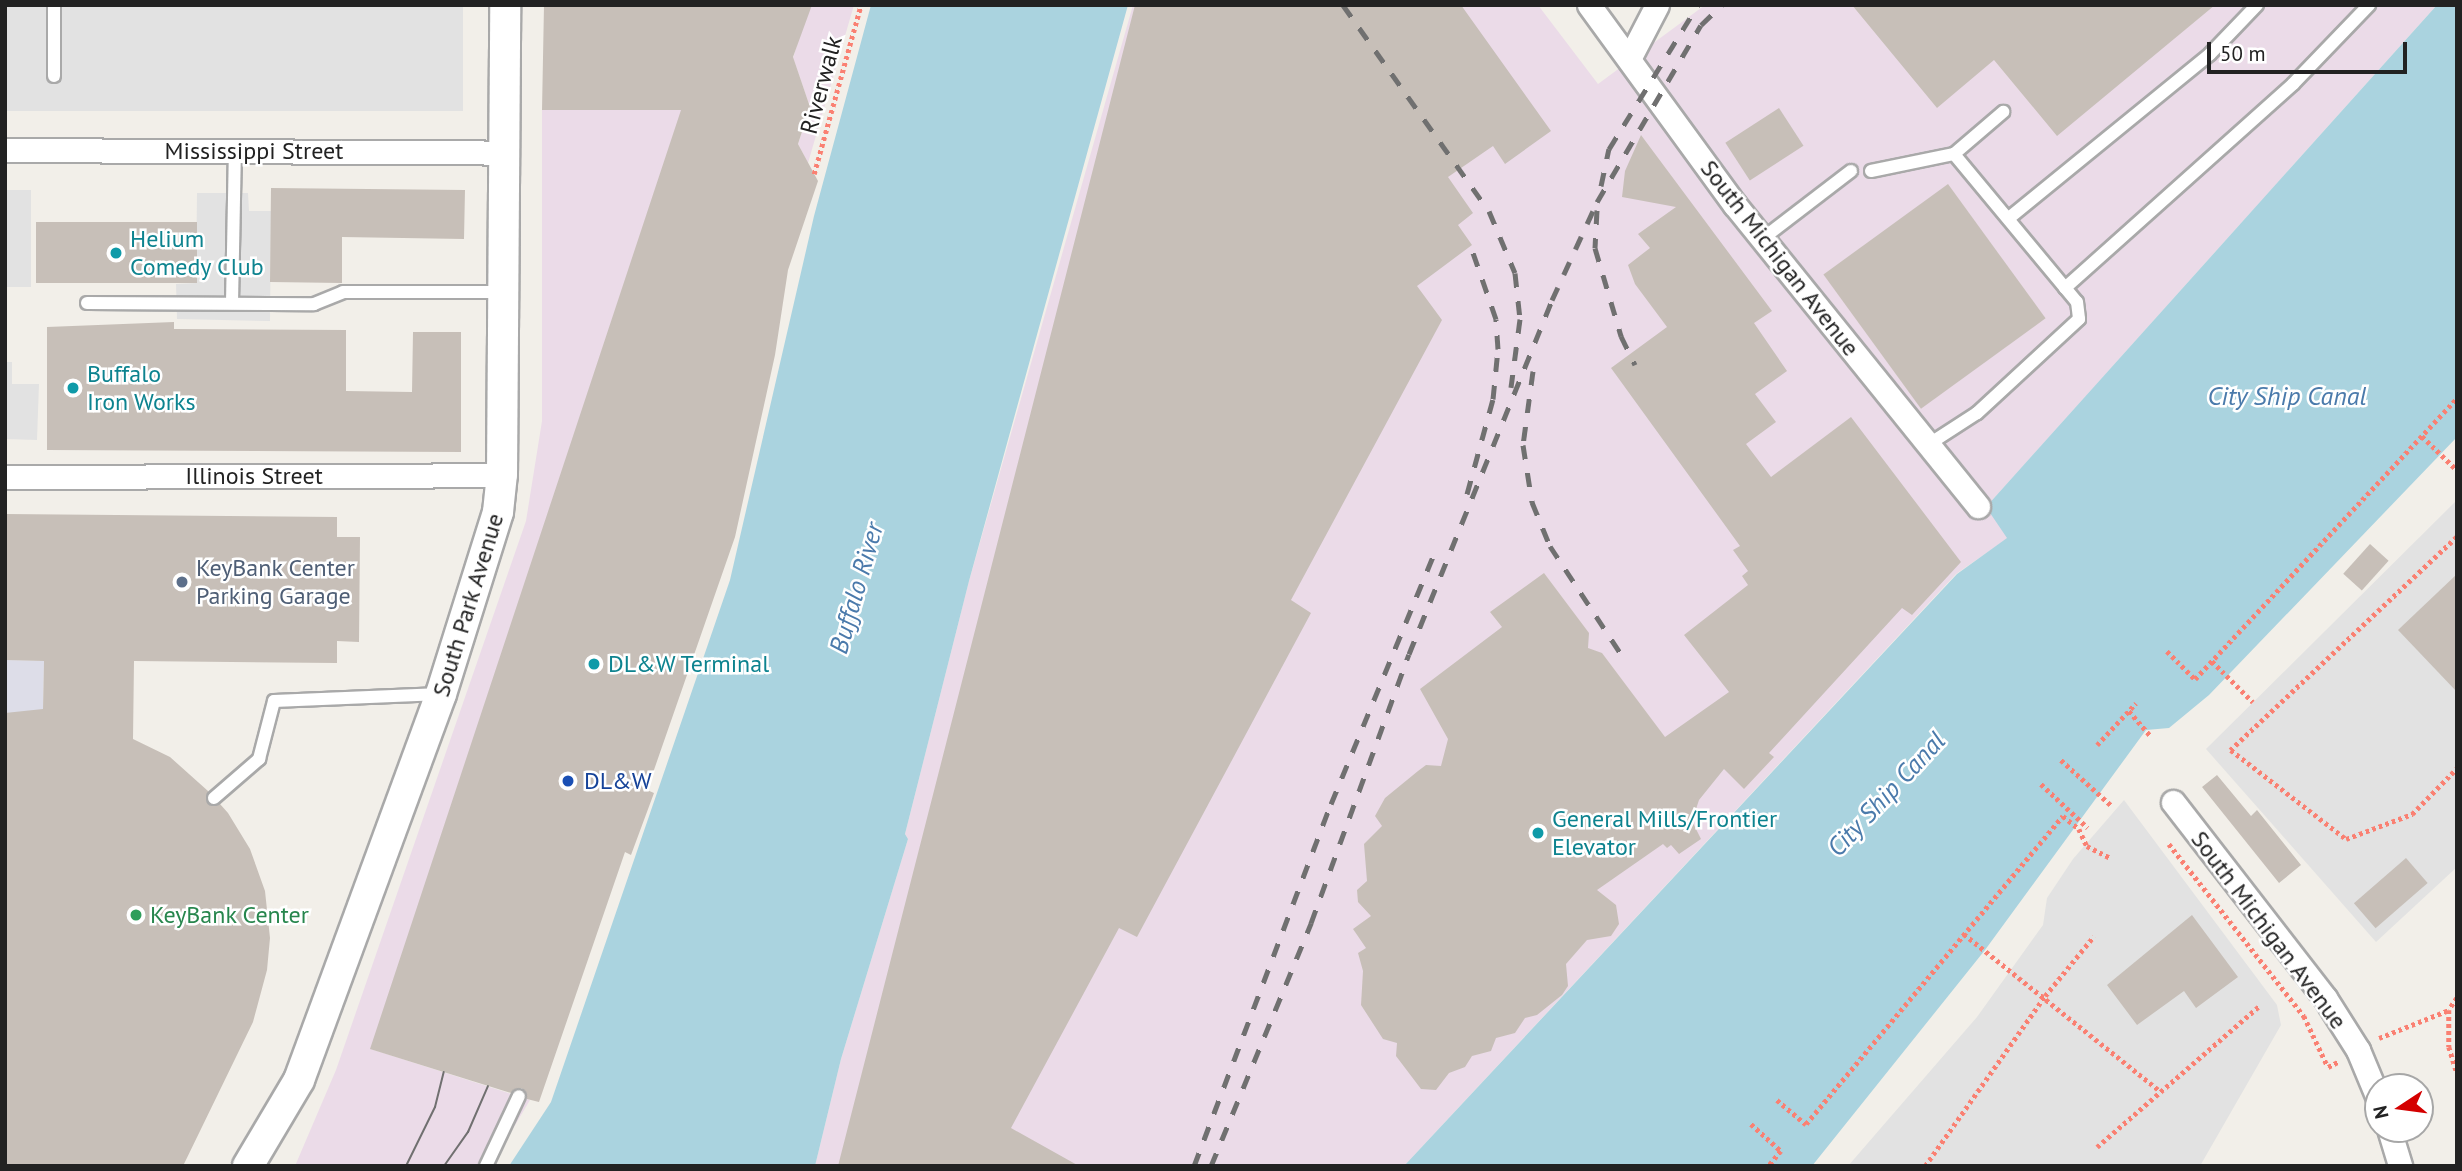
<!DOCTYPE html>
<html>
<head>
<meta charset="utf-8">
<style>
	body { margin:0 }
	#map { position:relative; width:2462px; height:1171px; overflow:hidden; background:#f2efe9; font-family:"PT Sans",sans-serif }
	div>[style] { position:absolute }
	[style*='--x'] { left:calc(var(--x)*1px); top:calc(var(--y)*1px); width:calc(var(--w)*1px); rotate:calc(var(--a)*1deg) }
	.industrial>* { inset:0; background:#ebdbe8 }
	.parking>* { inset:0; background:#e2e2e2; transform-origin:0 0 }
	.plaza>* { inset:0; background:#dddde8; transform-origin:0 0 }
	.water>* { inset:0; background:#aad3df }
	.building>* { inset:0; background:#c7bfb8; transform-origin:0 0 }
	.path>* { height:4.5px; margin-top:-2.25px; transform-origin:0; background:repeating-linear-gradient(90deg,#fa8072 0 3.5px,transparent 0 7px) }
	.roads { filter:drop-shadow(2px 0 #a9a9a9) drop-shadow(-2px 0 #a9a9a9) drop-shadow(0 2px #a9a9a9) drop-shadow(0 -2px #a9a9a9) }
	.service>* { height:12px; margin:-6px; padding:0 6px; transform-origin:6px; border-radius:6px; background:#fff }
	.minor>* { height:23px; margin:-11.5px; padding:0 11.5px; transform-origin:11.5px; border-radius:11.5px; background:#fff }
	.tertiary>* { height:30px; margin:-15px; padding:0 15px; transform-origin:15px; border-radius:15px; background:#fff }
	.tram>* { height:2px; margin:-1px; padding:0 1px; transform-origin:1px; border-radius:1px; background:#707070 }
	.rail>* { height:5px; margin-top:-2.5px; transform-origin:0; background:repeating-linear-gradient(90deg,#707070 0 14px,transparent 0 28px) }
	.dots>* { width:19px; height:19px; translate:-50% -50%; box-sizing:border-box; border:4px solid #fff; border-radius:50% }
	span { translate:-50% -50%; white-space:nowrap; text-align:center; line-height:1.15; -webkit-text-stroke:5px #fff; paint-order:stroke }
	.street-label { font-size:24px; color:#222 }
	.culture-label { font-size:24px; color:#0d838f }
	.left { translate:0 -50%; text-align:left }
	.service-label { font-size:24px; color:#4e5e75 }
	.transit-label { font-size:24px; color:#164399 }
	.leisure-label { font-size:24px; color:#27864d }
	.water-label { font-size:26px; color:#4a7aab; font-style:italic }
	.frame { position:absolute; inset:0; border:7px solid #222; pointer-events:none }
	.north { position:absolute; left:2364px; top:1073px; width:70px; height:70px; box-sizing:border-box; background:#fff; border:2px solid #a7a7a7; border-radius:50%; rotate:257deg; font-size:19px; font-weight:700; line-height:28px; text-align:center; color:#222 }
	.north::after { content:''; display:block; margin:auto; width:24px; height:32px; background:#d40000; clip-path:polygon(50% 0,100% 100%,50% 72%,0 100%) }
	.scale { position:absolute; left:2207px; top:42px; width:200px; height:32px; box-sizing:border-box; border:4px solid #222; border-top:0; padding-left:9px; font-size:21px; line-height:24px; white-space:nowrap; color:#222; -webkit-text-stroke:5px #fff; paint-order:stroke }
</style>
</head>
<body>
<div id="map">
	<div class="industrial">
		<i style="clip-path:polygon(809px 5px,854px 5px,808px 163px,798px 144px,810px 107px,793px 58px)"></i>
		<i style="clip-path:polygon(1133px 5px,1538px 5px,1598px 84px,1705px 5px,2437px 5px,1987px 506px,2008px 538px,1956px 574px,1404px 1166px,815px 1166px,841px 1059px,908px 839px,905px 834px,969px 581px)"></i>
		<i style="clip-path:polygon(670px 103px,683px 106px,371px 1049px,530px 1100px,495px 1159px,486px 1166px,295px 1166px,336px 1070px,526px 521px,542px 421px,542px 110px,666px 110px)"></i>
	</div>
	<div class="parking">
		<i style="left:5px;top:5px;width:458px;height:106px"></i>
		<i style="left:5px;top:190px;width:26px;height:97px"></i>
		<i style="clip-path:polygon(197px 193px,248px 193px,249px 211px,271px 211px,270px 321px,177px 319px,176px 284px,196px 283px)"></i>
		<i style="clip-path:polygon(5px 362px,12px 362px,12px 384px,39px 384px,37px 440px,5px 439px)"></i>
		<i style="clip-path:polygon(2457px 500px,2457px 867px,2376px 942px,2206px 749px)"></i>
		<i style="clip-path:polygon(2124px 800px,2277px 1005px,2281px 1025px,2200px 1166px,1848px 1166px,1977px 1017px,2043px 925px,2047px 898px,2073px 859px)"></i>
	</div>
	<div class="plaza">
		<i style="left:5px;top:660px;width:39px;height:53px;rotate:1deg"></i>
	</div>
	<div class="water">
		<i style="clip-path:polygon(871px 5px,1128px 5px,969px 581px,905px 834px,908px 839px,841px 1059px,815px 1166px,509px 1166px,551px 1102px,730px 580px,814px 216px)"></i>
		<i style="clip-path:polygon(2437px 5px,2457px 5px,2457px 437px,2209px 695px,2169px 728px,2146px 730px,1985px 950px,1812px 1166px,1404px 1166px,1957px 574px,2007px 538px,1986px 507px)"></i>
	</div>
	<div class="building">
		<i style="clip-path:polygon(544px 5px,812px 5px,793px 57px,810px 107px,798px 144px,818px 181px,788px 270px,775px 355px,735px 537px,647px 790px,654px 793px,631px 855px,625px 852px,539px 1102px,527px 1099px,522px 1088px,511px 1093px,370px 1049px,681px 110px,542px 110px)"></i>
		<i style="clip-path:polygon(1135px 5px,1461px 5px,1551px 131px,1505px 164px,1493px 146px,1448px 177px,1473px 213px,1458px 225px,1472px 245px,1417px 286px,1442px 320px,1291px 600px,1311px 613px,1137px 937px,1119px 928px,1011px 1128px,1079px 1166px,838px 1166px)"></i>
		<i style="clip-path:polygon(1852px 5px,2215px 5px,2057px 136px,1994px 60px,1937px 108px)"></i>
		<i style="left:1779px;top:108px;width:45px;height:64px;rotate:57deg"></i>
		<i style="clip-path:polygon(1641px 135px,1772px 311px,1754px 323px,1787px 371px,1755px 394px,1776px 422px,1746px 444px,1771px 477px,1851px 417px,1961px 562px,1912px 615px,1902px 608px,1769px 753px,1774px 757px,1744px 789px,1724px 769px,1699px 800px,1692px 821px,1701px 839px,1679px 854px,1671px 845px,1667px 848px,1663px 844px,1597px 890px,1616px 905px,1619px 924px,1611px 936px,1587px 940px,1566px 964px,1568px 986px,1562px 995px,1537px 1015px,1525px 1018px,1515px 1033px,1496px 1038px,1491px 1051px,1472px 1056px,1465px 1067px,1449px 1073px,1436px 1090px,1421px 1089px,1396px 1056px,1397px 1043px,1383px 1039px,1361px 1005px,1363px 971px,1358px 953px,1366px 948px,1353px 929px,1371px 916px,1358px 902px,1357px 890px,1367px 881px,1364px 844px,1382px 826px,1375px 816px,1385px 798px,1418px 771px,1426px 765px,1441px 766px,1448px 739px,1420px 689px,1502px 627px,1490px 612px,1544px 573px,1589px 633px,1588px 648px,1602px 653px,1665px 737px,1729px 692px,1684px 635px,1748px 585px,1742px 576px,1748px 571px,1733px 550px,1740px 546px,1611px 368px,1667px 327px,1635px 284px,1628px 265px,1650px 248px,1638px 234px,1676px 207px,1622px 197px,1625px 171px)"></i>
		<i style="left:1948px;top:184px;width:166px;height:154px;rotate:54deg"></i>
		<i style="clip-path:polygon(271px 188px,465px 190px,464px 239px,342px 237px,342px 283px,270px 282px)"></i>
		<i style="left:36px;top:222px;width:161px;height:61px"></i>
		<i style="clip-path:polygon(174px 322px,174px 329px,346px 330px,346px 391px,412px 392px,413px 332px,461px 332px,461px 452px,47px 450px,47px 327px)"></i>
		<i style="clip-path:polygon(5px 514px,337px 517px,337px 537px,360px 537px,359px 642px,337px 641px,337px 663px,134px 661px,133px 739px,170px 757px,208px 791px,208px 804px,220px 804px,228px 813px,250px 849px,265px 891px,270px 938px,267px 970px,253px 1022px,183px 1166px,5px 1166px,5px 713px,43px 709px,44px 661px,5px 660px)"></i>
		<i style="left:2370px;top:544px;width:25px;height:40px;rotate:42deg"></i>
		<i style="clip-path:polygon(2457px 574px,2457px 692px,2398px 630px)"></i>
		<i style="clip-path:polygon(2217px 775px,2251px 816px,2257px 810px,2301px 865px,2279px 883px,2202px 787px)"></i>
		<i style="left:2406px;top:858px;width:33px;height:69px;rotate:49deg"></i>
		<i style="clip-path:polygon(2192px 915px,2238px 977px,2196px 1008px,2184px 991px,2137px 1025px,2107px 985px)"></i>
	</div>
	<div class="path">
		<i style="--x:814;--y:174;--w:175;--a:-74.5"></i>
		<i style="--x:2422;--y:436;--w:49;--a:44.2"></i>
		<i style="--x:2457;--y:537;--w:311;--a:136.7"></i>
		<i style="--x:2231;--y:750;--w:145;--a:37.7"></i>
		<i style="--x:2346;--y:839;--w:71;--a:-20.7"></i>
		<i style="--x:2412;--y:814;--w:64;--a:-45.6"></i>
		<i style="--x:2167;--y:651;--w:40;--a:45"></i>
		<i style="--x:2195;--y:679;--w:384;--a:-47"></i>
		<i style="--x:2212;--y:661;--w:58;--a:45"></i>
		<i style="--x:2129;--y:711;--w:33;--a:49"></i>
		<i style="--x:2097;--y:745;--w:57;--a:-47.1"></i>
		<i style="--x:2061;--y:760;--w:67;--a:42"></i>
		<i style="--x:2041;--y:784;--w:64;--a:43.1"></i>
		<i style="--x:2169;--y:844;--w:219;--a:51.9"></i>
		<i style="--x:2304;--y:1016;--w:56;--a:64.8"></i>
		<i style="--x:2328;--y:1067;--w:13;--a:-27"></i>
		<i style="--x:1964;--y:934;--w:251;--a:38.7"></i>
		<i style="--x:2457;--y:998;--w:14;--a:124"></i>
		<i style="--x:2449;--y:1010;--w:37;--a:90"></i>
		<i style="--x:2449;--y:1047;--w:28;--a:73"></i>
		<i style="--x:2379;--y:1038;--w:75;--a:-21.8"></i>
		<i style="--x:1777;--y:1100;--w:38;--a:40"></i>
		<i style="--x:1806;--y:1124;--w:401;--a:-50.2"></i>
		<i style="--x:2063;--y:816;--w:21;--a:39"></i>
		<i style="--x:2079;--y:829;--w:19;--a:65"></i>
		<i style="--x:2087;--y:846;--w:27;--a:27"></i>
		<i style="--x:1751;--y:1124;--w:40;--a:42"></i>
		<i style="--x:1781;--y:1151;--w:19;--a:129"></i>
		<i style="--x:2097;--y:1147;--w:215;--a:-41"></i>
		<i style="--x:1925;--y:1166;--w:208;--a:-54.8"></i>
		<i style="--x:2045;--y:996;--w:77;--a:-50.8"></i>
	</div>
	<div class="roads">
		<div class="service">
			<i style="--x:54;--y:76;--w:71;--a:-90"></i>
			<i style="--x:1954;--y:154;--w:65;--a:-40.6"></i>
			<i style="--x:1871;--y:171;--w:85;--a:-11.6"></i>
			<i style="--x:1954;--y:154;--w:192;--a:50.3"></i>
			<i style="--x:2077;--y:302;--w:17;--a:83"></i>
			<i style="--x:2079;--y:319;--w:139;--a:137.3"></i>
			<i style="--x:1977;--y:413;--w:57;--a:147.1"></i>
			<i style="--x:2009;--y:218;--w:259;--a:-39.2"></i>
			<i style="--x:2210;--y:54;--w:68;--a:-46.2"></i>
			<i style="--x:1762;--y:239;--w:112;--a:-37.4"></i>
			<i style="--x:2065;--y:288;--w:306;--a:-41.8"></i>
			<i style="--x:2293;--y:84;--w:110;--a:-46.1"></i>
			<i style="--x:87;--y:303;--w:227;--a:0.3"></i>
			<i style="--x:314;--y:304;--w:31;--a:-22"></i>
			<i style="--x:343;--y:292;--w:160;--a:0"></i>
			<i style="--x:232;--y:303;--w:152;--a:-88.9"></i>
			<i style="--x:214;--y:798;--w:60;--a:-40.9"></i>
			<i style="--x:259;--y:759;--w:60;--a:-75.5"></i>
			<i style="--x:274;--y:701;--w:167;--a:-2.4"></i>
			<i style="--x:486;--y:1166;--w:77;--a:-64.8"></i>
		</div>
		<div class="minor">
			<i style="--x:1589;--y:5;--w:248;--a:53.9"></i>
			<i style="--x:1735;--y:205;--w:387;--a:51.1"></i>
			<i style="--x:1629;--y:59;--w:61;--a:-62.6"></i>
			<i style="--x:5;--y:150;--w:499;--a:0.3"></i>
			<i style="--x:5;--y:477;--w:497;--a:-0.2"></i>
			<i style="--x:2173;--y:802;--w:248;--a:52.2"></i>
			<i style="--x:2325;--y:998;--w:62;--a:57.6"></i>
			<i style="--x:2358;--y:1050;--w:52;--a:67.4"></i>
			<i style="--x:2389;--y:1129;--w:39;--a:73"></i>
		</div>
		<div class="tertiary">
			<i style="--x:248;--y:1166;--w:100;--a:-59.3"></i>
			<i style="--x:299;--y:1080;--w:411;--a:-69.8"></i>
			<i style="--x:441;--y:694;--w:191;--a:-72.6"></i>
			<i style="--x:498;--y:512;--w:37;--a:-84"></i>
			<i style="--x:502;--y:475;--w:470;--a:-89.6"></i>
		</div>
	</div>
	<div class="tram">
		<i style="--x:406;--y:1166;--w:66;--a:-63.8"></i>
		<i style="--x:435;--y:1107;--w:36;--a:-76"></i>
		<i style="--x:444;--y:1166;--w:42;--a:-54.8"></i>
		<i style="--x:468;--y:1132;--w:50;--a:-66.5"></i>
	</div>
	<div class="rail">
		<i style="--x:1343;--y:5;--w:252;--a:54.7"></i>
		<i style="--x:1489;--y:211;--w:67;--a:67.2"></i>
		<i style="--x:1515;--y:273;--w:46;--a:83.8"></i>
		<i style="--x:1520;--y:319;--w:69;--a:97.5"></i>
		<i style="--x:1601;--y:186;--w:38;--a:-78"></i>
		<i style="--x:1609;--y:149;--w:169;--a:-58.3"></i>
		<i style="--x:1597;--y:210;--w:38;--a:93"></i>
		<i style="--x:1595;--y:248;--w:92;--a:73.5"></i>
		<i style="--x:1621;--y:336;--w:32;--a:64"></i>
		<i style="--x:1533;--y:371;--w:75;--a:97.7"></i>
		<i style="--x:1523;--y:445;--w:58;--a:81"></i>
		<i style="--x:1532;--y:502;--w:48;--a:67.8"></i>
		<i style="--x:1550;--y:546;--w:133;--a:56.7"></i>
		<i style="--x:1467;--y:494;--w:98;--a:-74.7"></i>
		<i style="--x:1493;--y:399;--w:50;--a:-84.3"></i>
		<i style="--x:1498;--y:349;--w:30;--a:-94"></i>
		<i style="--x:1496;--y:319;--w:76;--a:-109.1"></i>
		<i style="--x:1194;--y:1166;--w:387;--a:-69.3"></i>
		<i style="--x:1331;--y:804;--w:276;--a:-67.6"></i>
		<i style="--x:1211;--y:1166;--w:263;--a:-67.6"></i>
		<i style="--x:1311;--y:923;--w:286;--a:-70"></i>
		<i style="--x:1409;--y:654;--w:382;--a:-68"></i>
		<i style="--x:1552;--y:300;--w:108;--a:-65.3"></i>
		<i style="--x:1597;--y:202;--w:205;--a:-59.6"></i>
		<i style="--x:1701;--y:25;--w:29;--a:-44"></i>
	</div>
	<div class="dots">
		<i style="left:116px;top:253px;background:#0f9aa8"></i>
		<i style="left:73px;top:388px;background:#0f9aa8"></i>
		<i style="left:182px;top:582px;background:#5c6f8a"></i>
		<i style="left:594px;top:664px;background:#0f9aa8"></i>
		<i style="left:568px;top:781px;background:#1a4fb4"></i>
		<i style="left:1538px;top:833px;background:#0f9aa8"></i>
		<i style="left:136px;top:915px;background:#2e9e5b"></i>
	</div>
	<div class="street-label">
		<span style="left:821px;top:85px;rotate:-75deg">Riverwalk</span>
		<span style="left:254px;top:151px">Mississippi Street</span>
		<span style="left:1780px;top:258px;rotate:52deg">South Michigan Avenue</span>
		<span style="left:254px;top:476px">Illinois Street</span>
		<span style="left:468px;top:605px;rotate:-73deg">South Park Avenue</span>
		<span style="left:2269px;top:930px;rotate:53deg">South Michigan Avenue</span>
	</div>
	<div class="culture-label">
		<span class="left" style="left:130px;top:253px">Helium<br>Comedy Club</span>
		<span class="left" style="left:87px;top:388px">Buffalo<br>Iron Works</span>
		<span class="left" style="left:608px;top:664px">DL&amp;W Terminal</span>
		<span class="left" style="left:1552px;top:833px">General Mills/Frontier<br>Elevator</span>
	</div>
	<div class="service-label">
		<span class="left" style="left:196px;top:582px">KeyBank Center<br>Parking Garage</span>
	</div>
	<div class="transit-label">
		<span class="left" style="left:584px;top:781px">DL&amp;W</span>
	</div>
	<div class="leisure-label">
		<span class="left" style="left:150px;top:915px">KeyBank Center</span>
	</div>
	<div class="water-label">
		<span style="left:2287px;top:396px">City Ship Canal</span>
		<span style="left:856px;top:588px;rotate:-74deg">Buffalo River</span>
		<span style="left:1886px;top:794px;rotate:-47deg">City Ship Canal</span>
	</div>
	<div class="frame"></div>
	<div class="north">N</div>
	<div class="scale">50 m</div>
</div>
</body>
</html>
